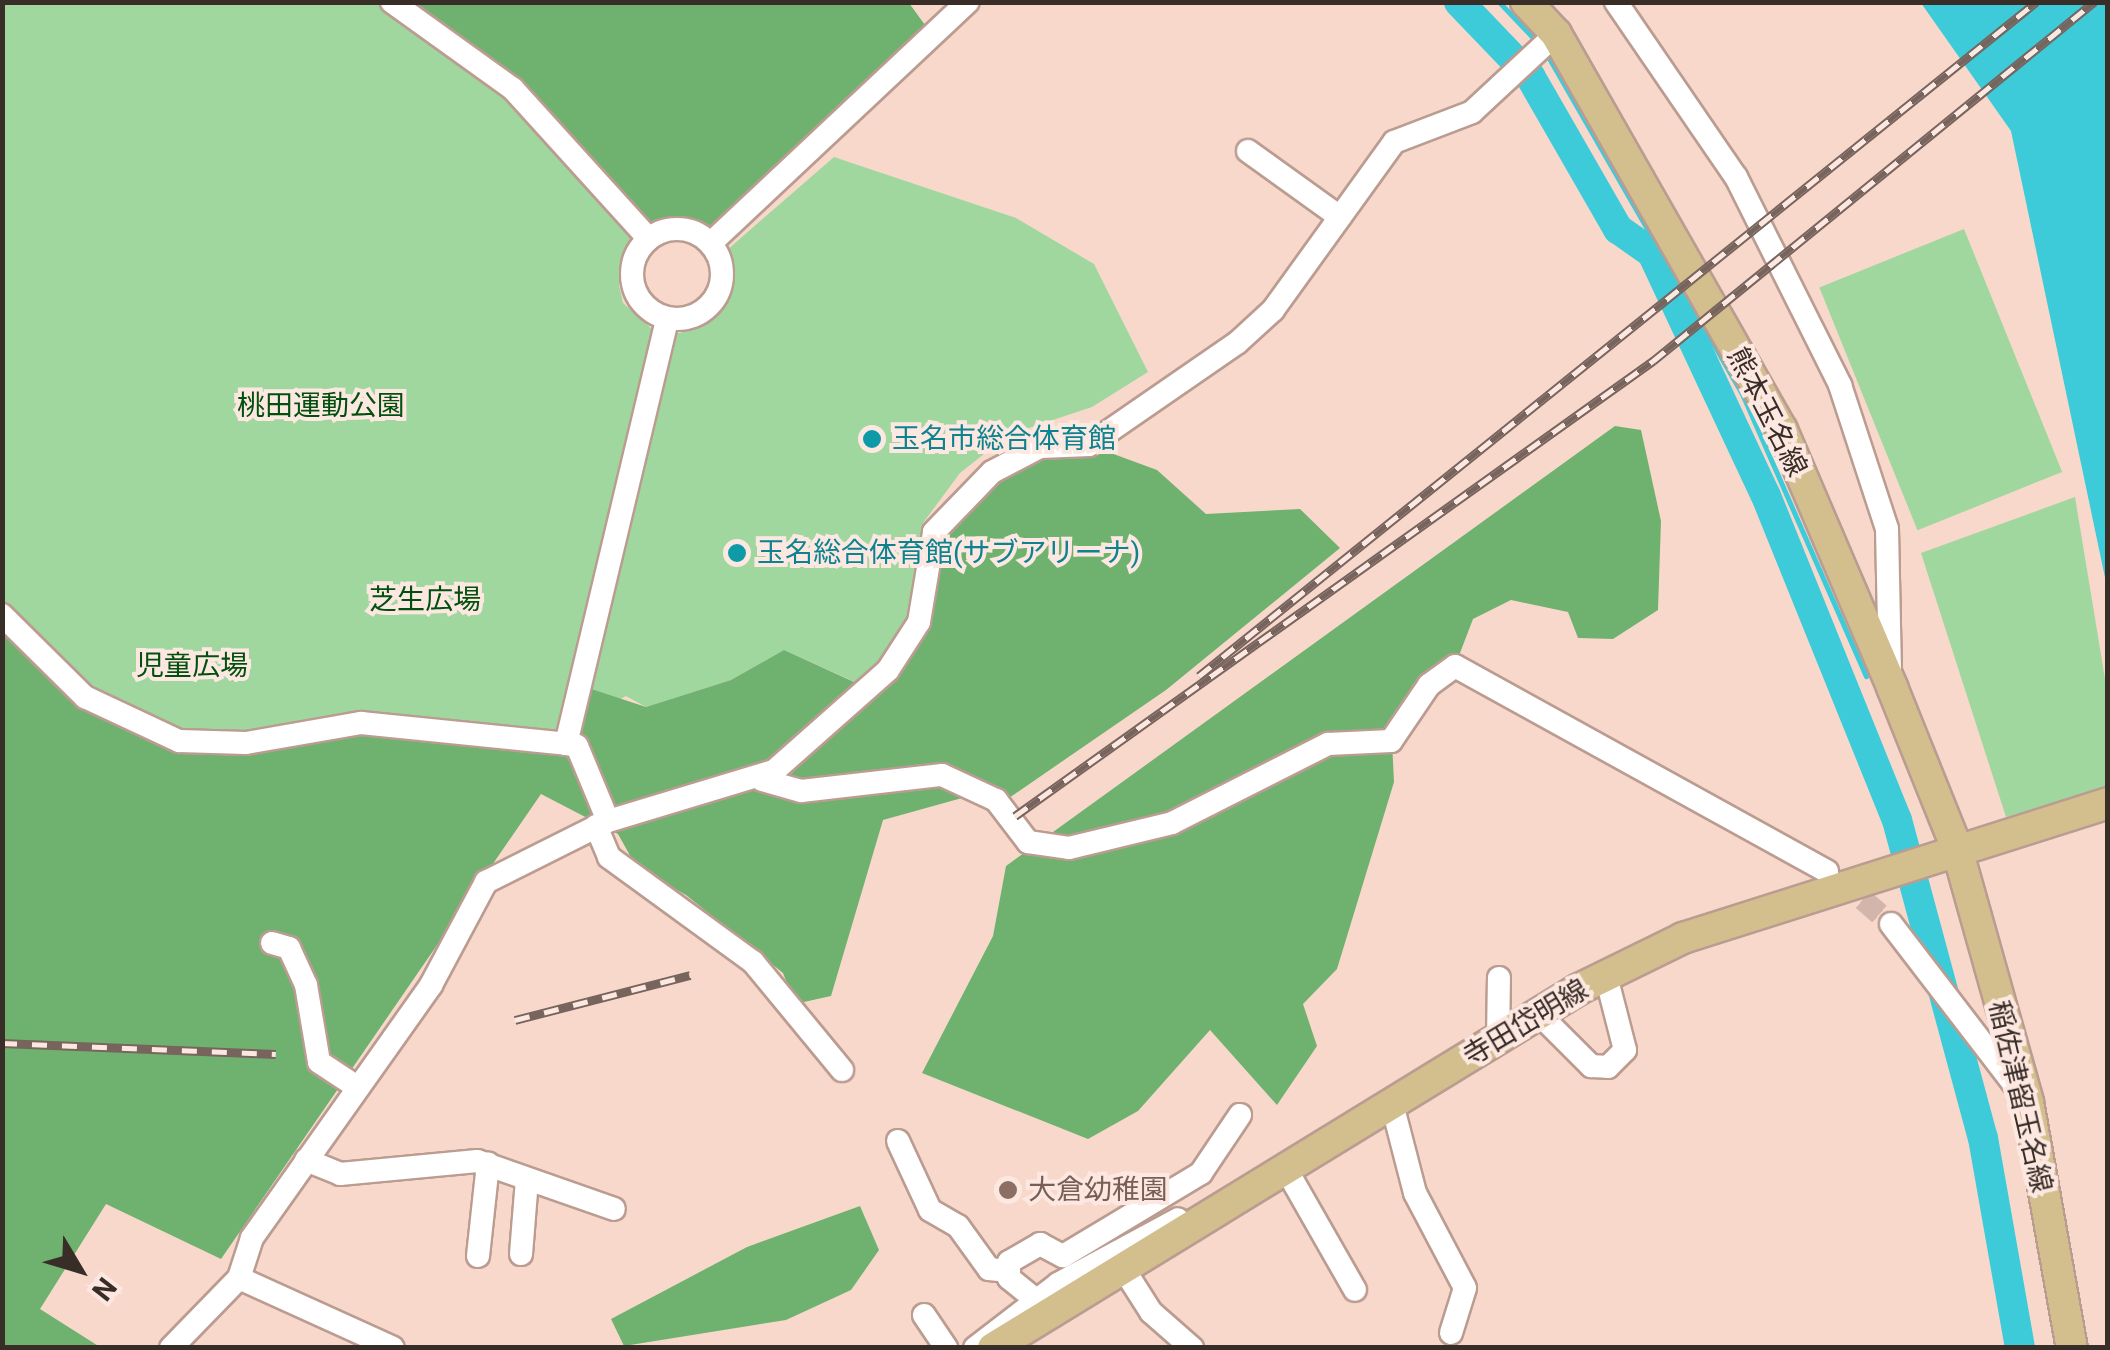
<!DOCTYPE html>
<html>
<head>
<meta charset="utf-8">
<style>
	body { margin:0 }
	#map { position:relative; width:2110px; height:1350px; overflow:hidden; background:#f9d8cc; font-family:Roboto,"Noto Sans JP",sans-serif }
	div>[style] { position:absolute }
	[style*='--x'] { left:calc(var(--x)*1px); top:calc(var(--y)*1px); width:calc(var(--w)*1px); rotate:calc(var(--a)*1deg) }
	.green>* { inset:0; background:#9fd79f; transform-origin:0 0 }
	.forest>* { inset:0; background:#6fb26f }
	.water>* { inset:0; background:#3dcbd9 }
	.stream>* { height:5px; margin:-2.5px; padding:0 2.5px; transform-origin:2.5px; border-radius:2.5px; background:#3dcbd9 }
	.river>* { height:30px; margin:-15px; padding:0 15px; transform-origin:15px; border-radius:15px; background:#3dcbd9 }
	.minor-tunnel>* { height:22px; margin-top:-11px; transform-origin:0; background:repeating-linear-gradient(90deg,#d3b6ab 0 22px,transparent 0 33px) }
	.roads { filter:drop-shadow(2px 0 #bb9c91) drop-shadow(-2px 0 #bb9c91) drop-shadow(0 2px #bb9c91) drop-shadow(0 -2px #bb9c91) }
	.minor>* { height:22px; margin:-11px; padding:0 11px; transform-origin:11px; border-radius:11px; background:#fff }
	.minor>.ring { margin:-11px; padding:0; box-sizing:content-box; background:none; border:22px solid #fff; border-radius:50% }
	.major>* { height:30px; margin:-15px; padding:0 15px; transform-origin:15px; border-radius:15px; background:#d3be8e }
	.rail>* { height:9px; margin-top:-4.5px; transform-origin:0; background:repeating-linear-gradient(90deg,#fde8e1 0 15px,#77645d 0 30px); box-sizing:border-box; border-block:2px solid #77645d }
	.dots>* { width:28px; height:28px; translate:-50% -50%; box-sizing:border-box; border:5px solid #fde8e1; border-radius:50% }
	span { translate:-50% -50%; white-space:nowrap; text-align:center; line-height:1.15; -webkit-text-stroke:8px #fde8e1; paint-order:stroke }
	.park-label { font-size:28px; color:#02500f }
	.street-label { font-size:28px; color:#392d28 }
	.culture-label { font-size:28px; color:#0d838f }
	.left { translate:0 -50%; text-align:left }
	.education-label { font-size:28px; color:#785e54 }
	.frame { position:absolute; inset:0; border:5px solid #392d28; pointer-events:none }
	.north { position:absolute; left:30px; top:1220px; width:100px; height:100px; -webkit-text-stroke:8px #fde8e1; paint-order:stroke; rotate:128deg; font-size:28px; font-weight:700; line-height:40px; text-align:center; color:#392d28 }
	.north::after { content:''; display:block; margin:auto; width:35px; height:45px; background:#392d28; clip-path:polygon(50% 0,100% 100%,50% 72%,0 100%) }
</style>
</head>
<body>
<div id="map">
	<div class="green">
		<i style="clip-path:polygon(2px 3px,397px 3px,466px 52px,638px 235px,619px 285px,623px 303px,653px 330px,680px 333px,713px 317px,732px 284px,727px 250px,834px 157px,1016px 218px,1094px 264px,1148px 372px,1092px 407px,1008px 435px,960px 473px,923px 523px,919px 622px,888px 670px,855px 682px,784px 650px,731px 680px,646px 707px,626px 696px,558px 732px,225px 745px,125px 721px,3px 615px)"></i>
		<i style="left:1964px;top:229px;width:262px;height:156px;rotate:68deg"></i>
		<i style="clip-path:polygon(2075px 497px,2107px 691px,2107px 787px,2006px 817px,1921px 553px)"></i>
	</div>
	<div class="forest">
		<i style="clip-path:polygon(395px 3px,909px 3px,933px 36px,717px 238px,681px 223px,652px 233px,526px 105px)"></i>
		<i style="clip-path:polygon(1615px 426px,1641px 430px,1661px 521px,1658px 610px,1613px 639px,1578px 638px,1568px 612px,1511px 600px,1473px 619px,1455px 666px,1392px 741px,1394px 782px,1337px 969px,1303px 1004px,1317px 1046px,1277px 1105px,1210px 1030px,1138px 1111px,1088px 1139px,922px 1073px,993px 936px,1006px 866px)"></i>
		<i style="clip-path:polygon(1089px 445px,1157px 470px,1206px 514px,1300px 509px,1340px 548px,1166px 690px,990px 811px,962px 798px,883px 820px,831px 996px,795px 1004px,783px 973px,686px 895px,637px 868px,618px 834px,541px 794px,221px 1259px,106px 1204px,40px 1309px,100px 1347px,3px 1347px,2px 615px,108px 711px,195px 742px,326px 730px,532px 749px,558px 731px,570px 682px,646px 707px,731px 680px,784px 650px,854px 682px,888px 670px,919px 622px,934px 532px,992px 472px)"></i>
		<i style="clip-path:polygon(860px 1206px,879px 1250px,851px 1290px,786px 1320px,624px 1346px,611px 1319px,747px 1247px)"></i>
	</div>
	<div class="water">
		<i style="clip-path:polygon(1921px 3px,2107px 3px,2107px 587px,2011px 131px)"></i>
	</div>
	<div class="stream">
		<i style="--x:1499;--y:2;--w:58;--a:46.4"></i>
		<i style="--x:1546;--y:53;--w:396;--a:60.1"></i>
		<i style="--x:1743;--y:396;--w:306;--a:66.3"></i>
	</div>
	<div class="river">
		<i style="--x:1459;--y:2;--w:103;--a:46.2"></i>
		<i style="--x:1530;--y:76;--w:177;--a:60.1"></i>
		<i style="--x:1618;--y:229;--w:42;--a:35.2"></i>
		<i style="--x:1652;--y:253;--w:268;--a:64.9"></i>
		<i style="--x:1766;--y:496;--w:349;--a:68"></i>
		<i style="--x:1897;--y:820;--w:329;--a:74.9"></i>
		<i style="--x:1983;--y:1138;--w:213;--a:80"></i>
	</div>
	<div class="minor-tunnel">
		<i style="--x:1838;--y:878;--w:70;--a:41"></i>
	</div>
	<div class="roads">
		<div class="minor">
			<i style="--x:392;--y:2;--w:149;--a:35.7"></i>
			<i style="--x:513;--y:89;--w:202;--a:47.8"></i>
			<i style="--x:1616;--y:2;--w:212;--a:55.6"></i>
			<i style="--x:1736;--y:177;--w:233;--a:63.4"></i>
			<i style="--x:1840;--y:385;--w:151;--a:71.9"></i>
			<i style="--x:1887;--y:529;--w:140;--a:88.8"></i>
			<i style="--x:1248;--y:151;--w:113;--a:35.7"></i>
			<i class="ring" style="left:632px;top:229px;width:68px;height:68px"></i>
			<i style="--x:711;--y:243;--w:352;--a:-43.2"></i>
			<i style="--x:2;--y:615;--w:117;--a:44.7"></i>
			<i style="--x:85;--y:697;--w:104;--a:25.1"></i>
			<i style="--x:179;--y:741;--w:67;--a:1.7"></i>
			<i style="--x:246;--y:743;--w:117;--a:-9.9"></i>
			<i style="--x:361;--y:723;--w:206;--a:5.8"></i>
			<i style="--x:566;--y:744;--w:437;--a:-76.6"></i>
			<i style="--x:566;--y:744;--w:11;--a:10"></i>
			<i style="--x:577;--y:746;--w:81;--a:67.5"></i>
			<i style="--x:762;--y:780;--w:41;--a:15.8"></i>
			<i style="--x:801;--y:791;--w:142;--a:-6.5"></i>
			<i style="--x:942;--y:775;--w:60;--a:24.8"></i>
			<i style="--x:996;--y:800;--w:53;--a:52.7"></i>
			<i style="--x:1028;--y:842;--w:41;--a:8.3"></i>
			<i style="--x:1069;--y:848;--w:106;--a:-13.6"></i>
			<i style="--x:1172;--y:823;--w:175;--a:-26.9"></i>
			<i style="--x:1328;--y:744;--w:63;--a:-2.7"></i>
			<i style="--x:1391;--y:741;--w:68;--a:-55.8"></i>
			<i style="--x:1429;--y:685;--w:32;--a:-36"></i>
			<i style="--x:1455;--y:666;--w:425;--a:28.9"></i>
			<i style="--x:596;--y:826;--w:34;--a:67"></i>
			<i style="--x:609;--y:857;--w:178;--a:36.1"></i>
			<i style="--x:753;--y:962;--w:140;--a:50.5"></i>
			<i style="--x:1891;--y:924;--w:212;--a:52.5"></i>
			<i style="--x:272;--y:943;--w:18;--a:16"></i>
			<i style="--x:289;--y:948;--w:41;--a:65.3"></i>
			<i style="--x:306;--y:985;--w:78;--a:80.4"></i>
			<i style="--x:319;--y:1062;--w:45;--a:33.3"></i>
			<i style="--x:1539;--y:1014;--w:74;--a:45"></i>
			<i style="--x:1591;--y:1066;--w:17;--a:3"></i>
			<i style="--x:1608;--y:1067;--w:24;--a:-45"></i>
			<i style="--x:1625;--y:1050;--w:76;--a:-104.4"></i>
			<i style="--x:1498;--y:1039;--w:61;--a:-89.1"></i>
			<i style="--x:1392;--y:1104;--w:92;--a:75.5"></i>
			<i style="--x:1415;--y:1193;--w:107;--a:62.2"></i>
			<i style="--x:1465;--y:1288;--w:47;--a:107.3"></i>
			<i style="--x:898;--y:1141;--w:76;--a:65.1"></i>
			<i style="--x:930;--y:1210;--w:32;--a:30"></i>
			<i style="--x:958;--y:1226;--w:53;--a:54.2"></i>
			<i style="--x:989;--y:1269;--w:20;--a:6"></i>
			<i style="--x:306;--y:1160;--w:37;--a:22"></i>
			<i style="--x:340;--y:1174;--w:138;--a:-5.4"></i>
			<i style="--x:477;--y:1161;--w:145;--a:19.3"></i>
			<i style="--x:1286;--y:1169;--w:139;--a:60.3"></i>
			<i style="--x:521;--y:1254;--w:75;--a:-85.4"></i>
			<i style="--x:478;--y:1256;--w:93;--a:-83.8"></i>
			<i style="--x:1063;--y:1256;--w:161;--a:-31"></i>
			<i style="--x:1201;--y:1173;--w:70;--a:-56.1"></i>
			<i style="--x:1123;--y:1268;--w:52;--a:57.5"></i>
			<i style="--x:1151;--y:1312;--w:55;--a:41.3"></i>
			<i style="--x:239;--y:1278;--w:169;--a:24.4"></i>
			<i style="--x:1036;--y:1300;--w:35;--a:-141"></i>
			<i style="--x:1009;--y:1278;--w:16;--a:-90"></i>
			<i style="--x:1009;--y:1262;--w:36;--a:-30"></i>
			<i style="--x:1040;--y:1244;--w:26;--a:28"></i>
			<i style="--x:924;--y:1315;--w:40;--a:56"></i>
			<i style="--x:171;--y:1348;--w:98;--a:-45.8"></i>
			<i style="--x:239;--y:1278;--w:42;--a:-72"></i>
			<i style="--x:252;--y:1238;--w:310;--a:-54.7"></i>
			<i style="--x:431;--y:985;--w:117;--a:-61.9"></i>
			<i style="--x:486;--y:882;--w:136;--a:-26.6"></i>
			<i style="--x:608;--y:821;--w:173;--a:-16.8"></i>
			<i style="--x:774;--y:771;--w:152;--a:-41.5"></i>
			<i style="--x:888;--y:670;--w:57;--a:-57.1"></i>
			<i style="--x:919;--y:622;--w:91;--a:-80.5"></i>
			<i style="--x:934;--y:532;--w:83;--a:-46"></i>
			<i style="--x:992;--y:472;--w:54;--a:-27.5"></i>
			<i style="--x:1040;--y:447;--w:49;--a:-2.3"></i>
			<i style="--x:1089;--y:445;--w:180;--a:-34.6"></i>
			<i style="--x:1237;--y:343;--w:49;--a:-42.5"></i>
			<i style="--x:1273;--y:310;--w:207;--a:-54.2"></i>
			<i style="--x:1394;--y:142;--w:84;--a:-21"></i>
			<i style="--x:1472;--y:112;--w:115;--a:-42.9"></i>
			<i style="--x:975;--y:1348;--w:105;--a:-37.6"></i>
			<i style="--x:1058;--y:1284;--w:136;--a:-28.4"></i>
		</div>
		<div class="major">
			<i style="--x:1526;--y:2;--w:44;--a:46.8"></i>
			<i style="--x:1556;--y:34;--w:456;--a:60.3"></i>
			<i style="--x:1782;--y:430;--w:280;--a:66.8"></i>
			<i style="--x:1892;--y:687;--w:175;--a:68.1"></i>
			<i style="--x:1957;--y:849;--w:263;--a:74.3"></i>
			<i style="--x:2028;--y:1102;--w:250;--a:79.9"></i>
			<i style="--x:993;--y:1348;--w:687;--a:-31.49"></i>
			<i style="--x:1579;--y:989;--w:116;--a:-26.1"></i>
			<i style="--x:1683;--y:938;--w:446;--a:-17.6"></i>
		</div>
	</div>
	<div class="rail">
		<i style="--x:1199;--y:676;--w:1075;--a:-38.84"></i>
		<i style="--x:1015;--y:816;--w:784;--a:-35.5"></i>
		<i style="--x:1653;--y:361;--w:569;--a:-39.15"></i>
		<i style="--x:515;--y:1020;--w:181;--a:-14.4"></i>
		<i style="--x:2;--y:1043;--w:274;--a:2.3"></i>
	</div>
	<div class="dots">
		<i style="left:872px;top:439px;background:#0f9aa8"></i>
		<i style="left:737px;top:553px;background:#0f9aa8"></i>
		<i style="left:1008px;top:1190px;background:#8d6e63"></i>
	</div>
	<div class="park-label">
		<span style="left:321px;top:406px">桃田運動公園</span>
		<span style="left:425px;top:600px">芝生広場</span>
		<span style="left:192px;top:666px">児童広場</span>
	</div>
	<div class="street-label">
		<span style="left:1767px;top:412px;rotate:63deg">熊本玉名線</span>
		<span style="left:1526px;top:1023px;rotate:-31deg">寺田岱明線</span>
		<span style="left:2020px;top:1097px;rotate:77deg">稲佐津留玉名線</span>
	</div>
	<div class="culture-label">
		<span class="left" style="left:892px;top:439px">玉名市総合体育館</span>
		<span class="left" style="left:757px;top:553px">玉名総合体育館(サブアリーナ)</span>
	</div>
	<div class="education-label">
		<span class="left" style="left:1028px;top:1190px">大倉幼稚園</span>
	</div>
	<div class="frame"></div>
	<div class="north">N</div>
</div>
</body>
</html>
